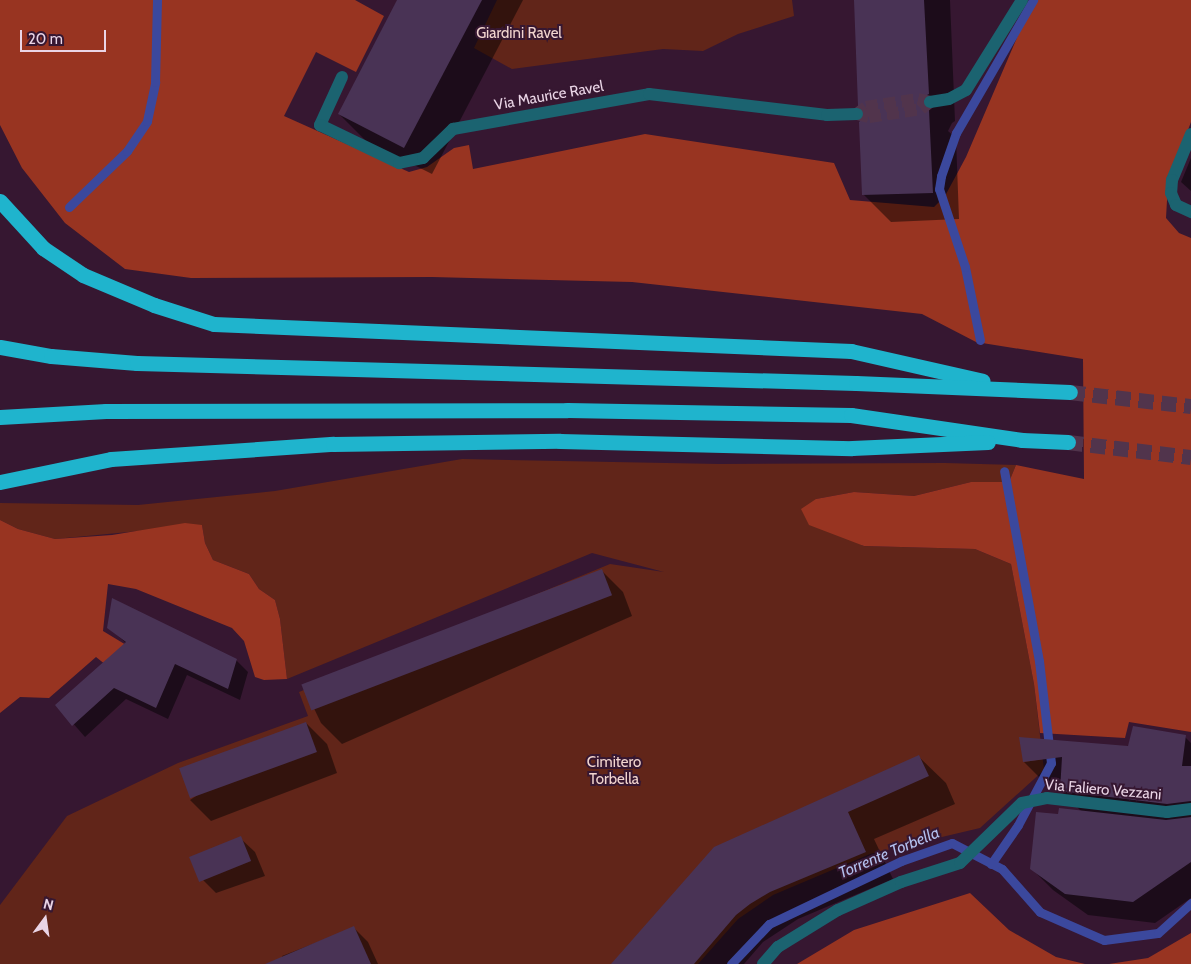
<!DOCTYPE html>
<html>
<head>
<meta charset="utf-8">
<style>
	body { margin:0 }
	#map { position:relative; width:1191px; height:964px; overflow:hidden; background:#361731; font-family:Cabin,sans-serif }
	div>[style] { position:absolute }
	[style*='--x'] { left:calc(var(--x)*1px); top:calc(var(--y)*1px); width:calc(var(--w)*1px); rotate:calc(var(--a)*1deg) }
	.green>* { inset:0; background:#612519 }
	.forest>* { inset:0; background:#983421 }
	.shadow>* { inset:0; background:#0007 }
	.stream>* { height:9px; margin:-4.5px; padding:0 4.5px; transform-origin:4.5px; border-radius:4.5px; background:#3b489d }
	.building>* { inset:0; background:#493355; transform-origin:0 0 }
	.minor-tunnel>* { height:12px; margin-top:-6px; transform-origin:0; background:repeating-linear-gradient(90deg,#51344c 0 12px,transparent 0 18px) }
	.highway-tunnel>* { height:15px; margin-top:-7.5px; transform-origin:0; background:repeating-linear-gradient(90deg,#51344c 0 15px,transparent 0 23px) }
	.minor>* { height:12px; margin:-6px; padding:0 6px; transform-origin:6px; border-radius:6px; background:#1b6370 }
	.highway>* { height:15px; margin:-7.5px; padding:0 7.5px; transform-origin:7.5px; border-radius:7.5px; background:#1fb4cd }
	span { translate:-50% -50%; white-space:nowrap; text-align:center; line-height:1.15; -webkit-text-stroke:4px #361731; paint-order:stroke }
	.park-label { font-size:15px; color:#f2d5cf }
	.street-label { font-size:15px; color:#ead5e6 }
	.water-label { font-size:16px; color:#b2bfed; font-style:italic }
	.north { position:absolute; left:20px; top:894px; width:50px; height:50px; -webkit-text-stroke:4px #361731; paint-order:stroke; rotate:14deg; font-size:14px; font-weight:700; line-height:20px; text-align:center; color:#ead5e6 }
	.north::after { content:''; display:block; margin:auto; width:18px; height:22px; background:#ead5e6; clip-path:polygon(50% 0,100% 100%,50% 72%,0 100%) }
	.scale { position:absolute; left:20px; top:30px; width:86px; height:22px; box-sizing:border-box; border:2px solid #ead5e6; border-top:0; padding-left:6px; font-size:15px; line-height:18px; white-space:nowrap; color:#ead5e6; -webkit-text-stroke:4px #361731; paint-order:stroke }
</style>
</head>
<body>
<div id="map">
	<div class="green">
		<i style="clip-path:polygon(497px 0,792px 0,794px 16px,738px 34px,703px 51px,663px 49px,512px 69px,474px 48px)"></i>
		<i style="clip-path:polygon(462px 459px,719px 464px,945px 463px,1016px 465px,1009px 482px,971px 482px,914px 496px,854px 492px,816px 499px,863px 546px,975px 549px,1011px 564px,1034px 684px,1044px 770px,980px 828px,870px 854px,773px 895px,738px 919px,698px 964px,0 964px,0 905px,67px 816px,178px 763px,308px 716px,299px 692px,610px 564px,664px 572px,592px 553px,287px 679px,280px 619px,275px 600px,259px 589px,249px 574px,213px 560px,205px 543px,202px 525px,55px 539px,18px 529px,0 520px,0 503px,138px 505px,275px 491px)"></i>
	</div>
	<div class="forest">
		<i style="clip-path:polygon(0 0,355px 0,384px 16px,356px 72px,316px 52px,284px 116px,409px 172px,427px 167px,454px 148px,469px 145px,473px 169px,645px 134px,834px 163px,850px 200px,934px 207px,945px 196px,966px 157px,1033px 0,1191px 0,1191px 122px,1168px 183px,1166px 218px,1179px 233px,1191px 238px,1191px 732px,1129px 722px,1125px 738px,1040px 733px,1034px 684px,1011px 564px,975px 549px,864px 546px,809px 525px,801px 509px,816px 499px,854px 492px,914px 496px,971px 482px,1009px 482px,1016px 465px,1084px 479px,1083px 359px,976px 342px,922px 314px,632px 282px,432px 277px,191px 278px,125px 269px,65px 223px,22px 168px,0 125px)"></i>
		<i style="clip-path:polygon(0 520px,18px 529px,55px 539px,112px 535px,185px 523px,202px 525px,205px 543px,213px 560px,249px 574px,259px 589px,275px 600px,280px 619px,287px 679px,264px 680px,255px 677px,244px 641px,232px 628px,136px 589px,108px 584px,103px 631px,136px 651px,111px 669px,96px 657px,49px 698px,20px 697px,0 713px)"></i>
		<i style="clip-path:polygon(970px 893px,1009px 930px,1056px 957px,1085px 964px,797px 964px,854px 930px)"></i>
		<i style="clip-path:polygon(1191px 933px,1191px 964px,1109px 964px,1148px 958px)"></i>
	</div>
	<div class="shadow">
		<i style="clip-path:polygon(398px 0,523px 0,432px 174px,366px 141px,339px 114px)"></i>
		<i style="clip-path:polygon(855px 0,950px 0,955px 121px,952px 123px,948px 131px,956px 138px,959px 219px,891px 222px,864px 195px,866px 113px)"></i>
		<i style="clip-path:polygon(1191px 158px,1191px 191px,1181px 182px)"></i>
		<i style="clip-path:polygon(602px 571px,623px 592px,632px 616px,342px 744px,321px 723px,309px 698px)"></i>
		<i style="clip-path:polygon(109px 628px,236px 660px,248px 672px,240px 700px,187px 675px,168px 719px,126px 699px,85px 737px,57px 705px,126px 643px)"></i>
		<i style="clip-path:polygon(306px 723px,327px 744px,337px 773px,211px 821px,190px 800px)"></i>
		<i style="clip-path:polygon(1185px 737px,1191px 743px,1191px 898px,1155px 923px,1088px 915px,1053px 890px,1031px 868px,1059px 815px,1081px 811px,1061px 791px,1061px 779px,1044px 782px,1024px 762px)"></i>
		<i style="clip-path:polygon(918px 756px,946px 783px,955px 804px,874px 839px,893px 879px,798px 919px,763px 942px,744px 964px,613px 964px)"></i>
		<i style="clip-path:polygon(240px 838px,255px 852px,265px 876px,216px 893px,202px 879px)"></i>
		<i style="clip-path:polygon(354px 928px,368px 942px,378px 964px,285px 964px,282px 956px)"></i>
	</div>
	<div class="stream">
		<i style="--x:69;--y:207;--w:81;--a:-44"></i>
		<i style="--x:127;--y:151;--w:36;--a:-56"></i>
		<i style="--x:147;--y:121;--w:40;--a:-78"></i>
		<i style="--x:155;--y:82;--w:82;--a:-88.6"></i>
		<i style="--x:980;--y:340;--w:75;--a:-101.6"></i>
		<i style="--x:965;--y:267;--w:82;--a:-108.4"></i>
		<i style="--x:939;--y:189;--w:13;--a:-81"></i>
		<i style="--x:941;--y:176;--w:46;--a:-70.8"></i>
		<i style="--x:956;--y:133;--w:154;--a:-59.9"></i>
		<i style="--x:991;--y:864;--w:47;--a:-55.3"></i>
		<i style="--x:1018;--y:825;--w:70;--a:-62"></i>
		<i style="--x:1051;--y:763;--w:103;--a:-96.7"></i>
		<i style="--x:1039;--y:661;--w:193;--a:-100.4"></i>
		<i style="--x:731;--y:964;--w:55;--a:-46.5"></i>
		<i style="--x:769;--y:924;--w:146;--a:-25.5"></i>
		<i style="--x:901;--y:861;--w:54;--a:-19.4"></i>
		<i style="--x:952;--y:843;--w:56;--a:27.5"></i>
		<i style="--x:1002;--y:869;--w:57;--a:48.5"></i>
		<i style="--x:1040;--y:912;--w:70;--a:23.6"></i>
		<i style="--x:1104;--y:940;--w:54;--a:-7.4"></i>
		<i style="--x:1158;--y:933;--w:45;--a:-42.3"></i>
	</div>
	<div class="building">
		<i style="clip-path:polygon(397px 0,482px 0,404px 148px,338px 114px)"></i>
		<i style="clip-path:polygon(854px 0,924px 0,929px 94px,925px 96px,922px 103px,924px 107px,929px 110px,933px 193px,862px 195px,859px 122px,864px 118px,865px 113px,858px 106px)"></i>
		<i style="left:602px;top:569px;width:28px;height:322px;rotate:69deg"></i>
		<i style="clip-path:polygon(112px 598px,237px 659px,228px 689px,175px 664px,156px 708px,114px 688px,72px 726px,55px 705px,126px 642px,107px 628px)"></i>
		<i style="left:306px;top:722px;width:32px;height:135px;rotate:70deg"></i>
		<i style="clip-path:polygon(1133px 726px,1186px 735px,1182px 766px,1191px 766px,1191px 801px,1167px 804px,1060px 791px,1062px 757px,1023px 762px,1019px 737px,1128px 746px)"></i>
		<i style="clip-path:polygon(919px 755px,929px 776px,848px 812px,866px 852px,770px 892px,750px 904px,736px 915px,694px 964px,611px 964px,714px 847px)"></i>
		<i style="clip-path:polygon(1059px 808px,1166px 820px,1191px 817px,1191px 862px,1133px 902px,1065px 894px,1030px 869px,1036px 812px,1058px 814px)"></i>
		<i style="left:241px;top:836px;width:27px;height:56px;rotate:68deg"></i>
		<i style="clip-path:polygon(354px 926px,371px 964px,265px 964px)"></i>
	</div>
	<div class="minor-tunnel">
		<i style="--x:857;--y:114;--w:12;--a:14"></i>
		<i style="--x:869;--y:117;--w:53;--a:-8.7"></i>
		<i style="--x:921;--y:109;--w:11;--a:-38"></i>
		<i style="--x:857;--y:114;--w:11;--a:-38"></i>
		<i style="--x:866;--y:107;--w:53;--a:-8.7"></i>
		<i style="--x:918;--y:99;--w:12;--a:14"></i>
	</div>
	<div class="highway-tunnel">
		<i style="--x:1070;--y:392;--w:122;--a:6.6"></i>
		<i style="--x:1068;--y:442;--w:124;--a:7"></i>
	</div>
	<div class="minor">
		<i style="--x:342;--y:77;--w:53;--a:114.6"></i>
		<i style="--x:320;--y:125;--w:88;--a:25.7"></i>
		<i style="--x:399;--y:163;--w:25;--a:-12"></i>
		<i style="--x:423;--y:158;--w:42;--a:-44"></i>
		<i style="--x:453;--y:129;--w:199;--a:-10.1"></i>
		<i style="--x:649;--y:94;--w:179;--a:6.7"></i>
		<i style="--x:827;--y:115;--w:30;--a:-2"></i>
		<i style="--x:930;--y:102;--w:19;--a:-9"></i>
		<i style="--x:949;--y:99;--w:19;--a:-28"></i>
		<i style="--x:966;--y:90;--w:106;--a:-58.1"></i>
		<i style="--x:1191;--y:134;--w:50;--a:112.4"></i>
		<i style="--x:1172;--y:180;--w:13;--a:94"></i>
		<i style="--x:1171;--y:193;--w:13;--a:67"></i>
		<i style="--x:1176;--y:205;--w:17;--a:25"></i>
		<i style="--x:763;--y:964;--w:23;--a:-49"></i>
		<i style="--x:778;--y:947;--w:70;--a:-31.7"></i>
		<i style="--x:838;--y:910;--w:69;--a:-24"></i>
		<i style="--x:901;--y:882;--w:62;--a:-17.9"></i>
		<i style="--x:960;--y:863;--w:86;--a:-44.1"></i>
		<i style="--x:1022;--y:803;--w:25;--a:-11"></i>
		<i style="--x:1047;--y:798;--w:121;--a:6.7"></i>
		<i style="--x:1167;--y:812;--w:24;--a:-7"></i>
	</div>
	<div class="highway">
		<i style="--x:0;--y:201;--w:64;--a:47.5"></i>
		<i style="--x:43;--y:248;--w:48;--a:34"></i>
		<i style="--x:83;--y:275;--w:77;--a:22.9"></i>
		<i style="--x:154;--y:305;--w:63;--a:17.6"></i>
		<i style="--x:214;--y:324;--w:638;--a:2.43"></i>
		<i style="--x:851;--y:351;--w:135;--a:12.8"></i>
		<i style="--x:0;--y:347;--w:52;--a:10"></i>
		<i style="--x:51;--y:356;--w:86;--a:4.7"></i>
		<i style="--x:137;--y:363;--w:719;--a:1.59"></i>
		<i style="--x:856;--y:383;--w:214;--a:2.4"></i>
		<i style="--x:0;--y:417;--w:106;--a:-3.2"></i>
		<i style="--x:106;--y:411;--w:461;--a:-0.1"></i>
		<i style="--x:567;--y:410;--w:284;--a:1"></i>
		<i style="--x:851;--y:415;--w:173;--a:8.3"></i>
		<i style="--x:1022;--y:440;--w:46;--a:2.5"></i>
		<i style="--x:0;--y:482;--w:113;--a:-11.7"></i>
		<i style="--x:111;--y:459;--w:223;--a:-3.9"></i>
		<i style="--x:333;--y:444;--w:227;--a:-0.8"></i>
		<i style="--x:560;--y:441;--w:292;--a:1.4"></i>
		<i style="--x:852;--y:448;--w:136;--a:-2.5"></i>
	</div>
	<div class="park-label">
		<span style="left:519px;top:34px">Giardini Ravel</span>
		<span style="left:614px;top:771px">Cimitero<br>Torbella</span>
	</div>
	<div class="street-label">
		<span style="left:549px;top:96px;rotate:-10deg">Via Maurice Ravel</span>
		<span style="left:1103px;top:790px;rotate:5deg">Via Faliero Vezzani</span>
	</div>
	<div class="water-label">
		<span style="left:889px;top:853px;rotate:-23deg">Torrente Torbella</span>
	</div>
	<div class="north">N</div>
	<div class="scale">20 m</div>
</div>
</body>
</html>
